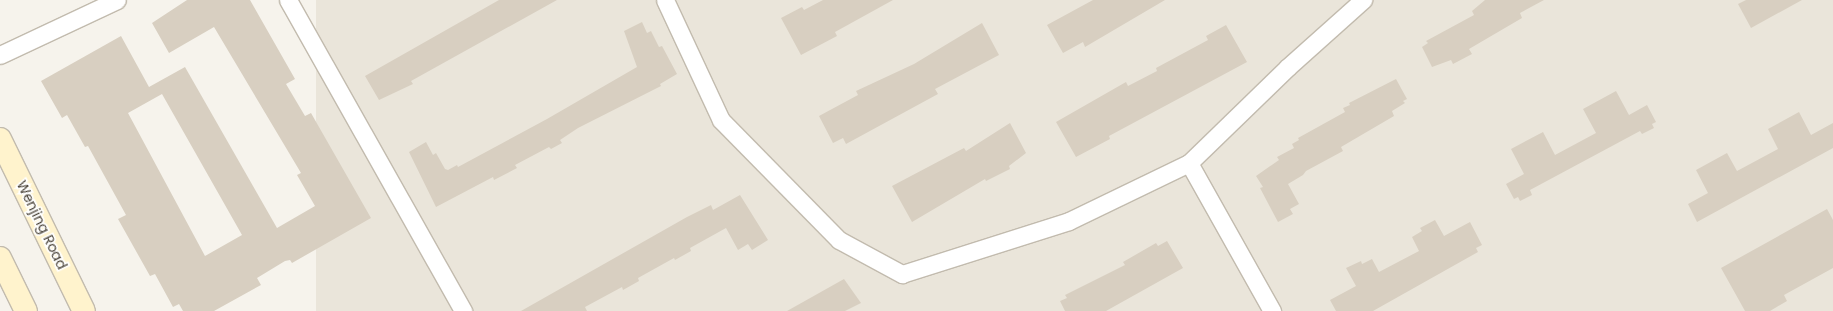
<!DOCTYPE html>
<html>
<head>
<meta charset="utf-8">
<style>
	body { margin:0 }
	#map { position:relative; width:1833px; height:311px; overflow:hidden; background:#f6f3ec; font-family:Poppins,sans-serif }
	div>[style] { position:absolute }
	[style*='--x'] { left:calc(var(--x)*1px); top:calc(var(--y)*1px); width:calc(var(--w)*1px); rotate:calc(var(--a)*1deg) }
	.residential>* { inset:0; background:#eae5da; transform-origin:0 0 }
	.building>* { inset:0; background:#d8cfc1 }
	.roads { filter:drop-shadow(1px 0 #c2bbae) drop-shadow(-1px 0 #c2bbae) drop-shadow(0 1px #c2bbae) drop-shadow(0 -1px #c2bbae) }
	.street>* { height:17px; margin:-8.5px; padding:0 8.5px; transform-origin:8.5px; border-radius:8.5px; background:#fff }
	.secondary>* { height:22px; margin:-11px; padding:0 11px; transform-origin:11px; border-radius:11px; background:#fff3cd }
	span { translate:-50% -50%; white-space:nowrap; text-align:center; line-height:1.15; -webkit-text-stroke:3.5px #fff; paint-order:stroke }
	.street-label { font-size:14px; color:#4b4439 }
</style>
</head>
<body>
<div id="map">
	<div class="residential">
		<i style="left:316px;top:0;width:1517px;height:356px"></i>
	</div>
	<div class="building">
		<i style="clip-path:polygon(evenodd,187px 0,250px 0,295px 79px,286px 84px,305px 116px,311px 113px,371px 218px,292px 263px,290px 260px,285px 261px,257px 278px,261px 285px,214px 311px,183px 311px,179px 304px,173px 307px,155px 274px,150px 276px,118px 219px,126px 215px,88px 146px,85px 147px,67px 115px,62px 118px,41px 81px,121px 36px,149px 87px,185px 67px,277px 228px,315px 206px,297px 175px,301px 173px,214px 27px,169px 53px,152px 23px,187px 0,162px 94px,242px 235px,205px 256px,128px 113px,162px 94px)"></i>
		<i style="clip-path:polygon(499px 0,557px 0,411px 81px,413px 84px,379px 100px,365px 76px)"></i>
		<i style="clip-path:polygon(823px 0,893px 0,835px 32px,837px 36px,801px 55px,781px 18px,802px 7px,804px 10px)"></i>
		<i style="clip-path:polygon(1093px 0,1165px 0,1085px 47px,1083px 42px,1063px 53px,1047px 25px)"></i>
		<i style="clip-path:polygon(1485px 0,1544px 0,1520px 13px,1522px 18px,1469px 49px,1472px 54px,1453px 64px,1451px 60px,1432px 67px,1422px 47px,1428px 43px,1426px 41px,1474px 15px,1472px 11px)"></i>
		<i style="clip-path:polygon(1746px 0,1802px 0,1751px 28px,1738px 4px)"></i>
		<i style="clip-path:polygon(642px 22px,647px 33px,651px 31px,659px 47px,662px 46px,677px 74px,660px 84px,661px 86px,578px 128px,560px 140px,562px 143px,551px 149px,549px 147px,515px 165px,517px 168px,494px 180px,493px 177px,436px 207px,409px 152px,426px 142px,433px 155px,436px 153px,445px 169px,448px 170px,457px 165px,458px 167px,547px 119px,637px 67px,624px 31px)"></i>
		<i style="clip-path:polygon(982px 23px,999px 55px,935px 89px,938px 94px,846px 144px,843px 138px,833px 143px,819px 116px,858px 95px,856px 91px,914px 64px)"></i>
		<i style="clip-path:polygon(1226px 25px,1247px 62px,1109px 136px,1110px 139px,1076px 157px,1056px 122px,1126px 82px,1128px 86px,1157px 71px,1156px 68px,1208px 40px,1206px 36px)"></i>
		<i style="clip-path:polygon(1396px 79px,1407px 99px,1403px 101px,1405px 103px,1392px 111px,1394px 116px,1341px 147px,1343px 151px,1306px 171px,1303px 175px,1288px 184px,1299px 204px,1290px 209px,1293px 214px,1278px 222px,1260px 188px,1263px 187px,1256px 176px,1279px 160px,1277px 157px,1294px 148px,1292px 144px,1299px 140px,1298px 138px,1345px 112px,1343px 108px,1350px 105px,1349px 103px)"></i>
		<i style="clip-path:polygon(1616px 91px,1629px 115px,1647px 105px,1656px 122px,1652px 124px,1654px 128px,1642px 134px,1640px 131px,1530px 190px,1532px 195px,1520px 201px,1518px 197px,1514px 199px,1506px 184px,1524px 174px,1511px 149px,1543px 132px,1555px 155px,1596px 133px,1583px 109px)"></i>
		<i style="clip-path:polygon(1799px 112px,1811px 135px,1833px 123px,1833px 148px,1697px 222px,1688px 204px,1708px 193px,1696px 170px,1727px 153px,1737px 171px,1778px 149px,1768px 129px)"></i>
		<i style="clip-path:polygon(1010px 123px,1026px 153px,1009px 166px,1010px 169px,986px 181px,985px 179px,912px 222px,892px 186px,964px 148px,966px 151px)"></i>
		<i style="clip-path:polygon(740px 195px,768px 240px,752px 250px,748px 244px,738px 250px,726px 228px,690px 248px,691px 251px,675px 260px,674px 258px,638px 278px,639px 281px,623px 290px,622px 287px,585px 307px,587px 311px,521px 311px,687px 217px,711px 205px,713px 210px)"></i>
		<i style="clip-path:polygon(1827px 209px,1833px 220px,1833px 268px,1784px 295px,1787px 301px,1770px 311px,1745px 311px,1721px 268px)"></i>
		<i style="clip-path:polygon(1435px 220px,1444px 236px,1470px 222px,1482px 245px,1476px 248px,1478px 252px,1373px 311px,1336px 311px,1330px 300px,1356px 286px,1346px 268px,1361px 261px,1362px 264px,1372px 259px,1379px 272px,1419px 251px,1412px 237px,1422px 231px,1420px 228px)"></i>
		<i style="clip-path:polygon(1167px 241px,1183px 268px,1106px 311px,1065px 311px,1060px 301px,1067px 298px,1065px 295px,1125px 265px,1123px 262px,1156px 243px,1158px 246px)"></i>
		<i style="clip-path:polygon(844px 279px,861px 303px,845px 311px,787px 311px)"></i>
	</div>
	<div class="roads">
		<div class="street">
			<i style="--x:288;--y:0;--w:357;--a:60.6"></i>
			<i style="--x:665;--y:0;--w:132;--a:65"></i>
			<i style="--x:721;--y:120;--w:168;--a:45.5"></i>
			<i style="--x:839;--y:240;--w:72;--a:28.4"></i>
			<i style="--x:902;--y:274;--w:175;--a:-17.6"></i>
			<i style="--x:1069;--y:221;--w:133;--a:-25.8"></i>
			<i style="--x:1189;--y:163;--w:138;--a:-44.1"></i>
			<i style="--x:1288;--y:67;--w:101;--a:-41.8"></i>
			<i style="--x:0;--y:55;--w:129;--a:-25.2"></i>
			<i style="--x:1189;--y:163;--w:170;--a:60.7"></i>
		</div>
		<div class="secondary">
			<i style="--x:0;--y:139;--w:191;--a:64"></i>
			<i style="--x:0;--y:258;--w:59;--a:63.9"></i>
		</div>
	</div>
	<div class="street-label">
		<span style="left:42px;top:225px;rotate:64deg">Wenjing Road</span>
	</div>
</div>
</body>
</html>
